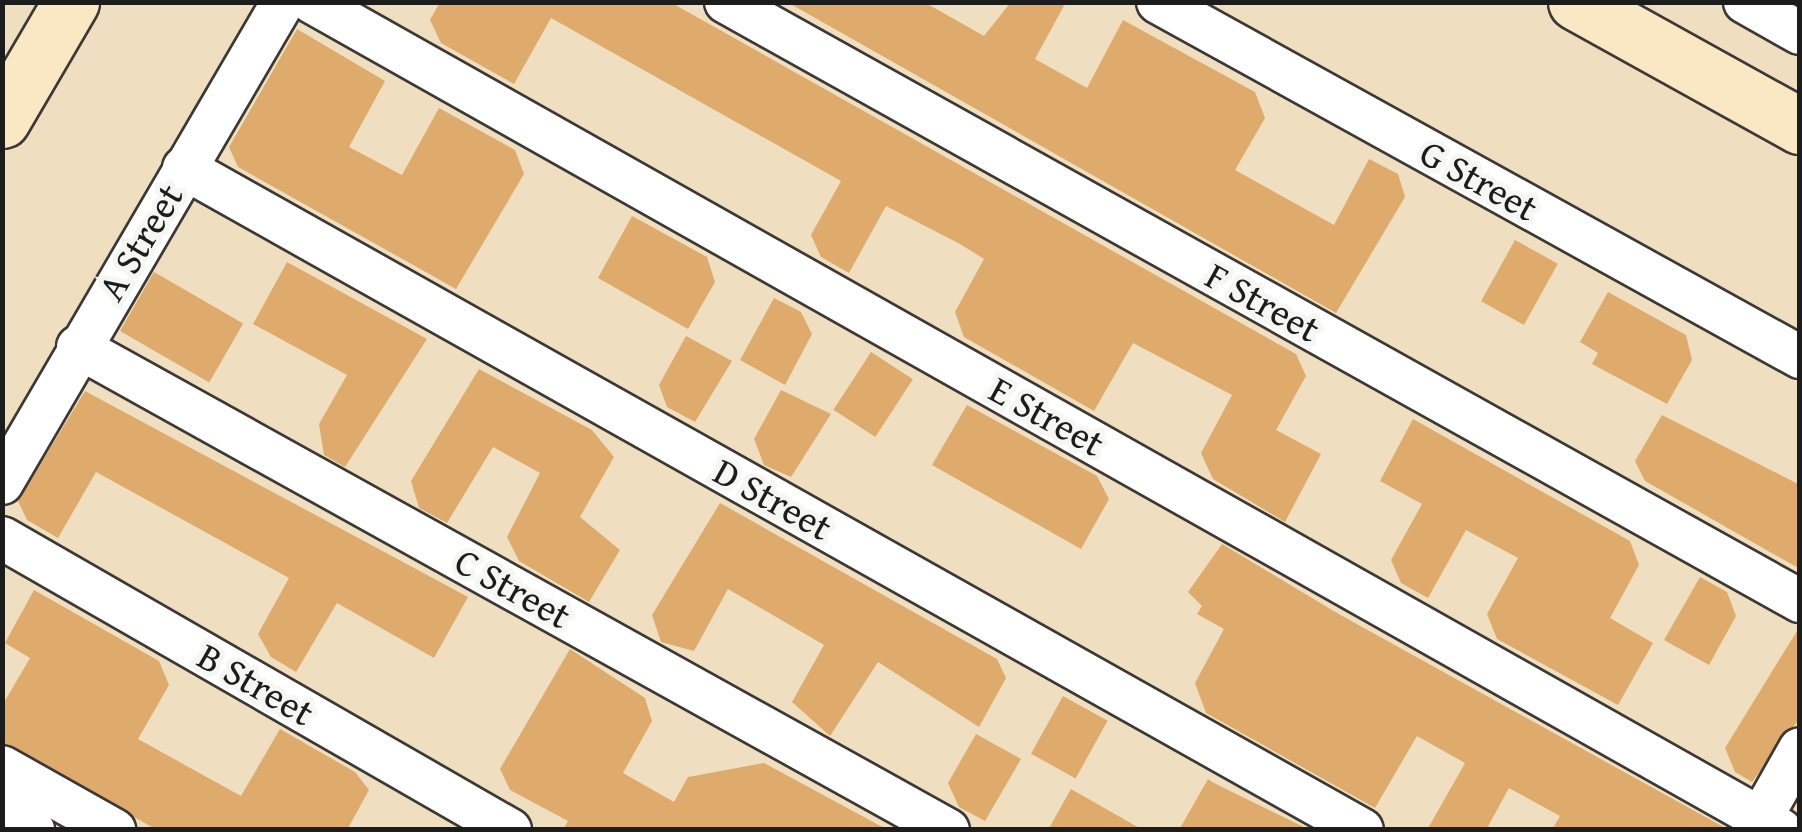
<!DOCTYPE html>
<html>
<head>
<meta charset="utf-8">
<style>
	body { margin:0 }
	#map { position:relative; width:1802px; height:832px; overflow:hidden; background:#efdfc0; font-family:"Gentium Book Plus",serif }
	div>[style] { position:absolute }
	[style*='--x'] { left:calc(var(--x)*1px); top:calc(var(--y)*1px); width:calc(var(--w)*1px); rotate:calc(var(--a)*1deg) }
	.building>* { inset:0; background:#deab6c; transform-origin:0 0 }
	.roads { filter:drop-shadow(2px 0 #3c3935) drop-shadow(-2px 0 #3c3935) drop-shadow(0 2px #3c3935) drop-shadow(0 -2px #3c3935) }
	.minor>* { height:42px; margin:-21px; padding:0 21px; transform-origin:21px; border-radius:21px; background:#fff }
	.secondary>* { height:55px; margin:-27.5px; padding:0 27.5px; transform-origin:27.5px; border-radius:27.5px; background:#fae7c3 }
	span { translate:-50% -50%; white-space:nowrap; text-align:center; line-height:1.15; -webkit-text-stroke:10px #f6f6f2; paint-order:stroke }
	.street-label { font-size:38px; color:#1c1c1c }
	.frame { position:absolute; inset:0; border:5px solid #1c1c1c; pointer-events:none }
</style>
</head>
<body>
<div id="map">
	<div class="building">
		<i style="clip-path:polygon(440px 2px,670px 2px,1296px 354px,1306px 376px,1276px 430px,1321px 454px,1285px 522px,1213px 479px,1201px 453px,1232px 395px,1133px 343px,1094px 411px,964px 337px,955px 312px,984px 259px,960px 244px,886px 206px,849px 273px,821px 257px,811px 235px,841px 181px,551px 18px,514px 84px,441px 43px,430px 20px)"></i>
		<i style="clip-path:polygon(787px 2px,924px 2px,984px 36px,1011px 2px,1066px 2px,1035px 59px,1087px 88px,1123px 20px,1255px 92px,1265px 118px,1235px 170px,1334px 225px,1369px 159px,1398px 174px,1405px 197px,1336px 313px)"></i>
		<i style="clip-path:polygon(297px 29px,385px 81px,349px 147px,402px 175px,439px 108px,515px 150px,524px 174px,456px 289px,238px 167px,229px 147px)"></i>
		<i style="clip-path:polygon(632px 216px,707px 257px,715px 282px,688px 329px,598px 278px)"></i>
		<i style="left:1515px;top:240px;width:49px;height:70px;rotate:29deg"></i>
		<i style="clip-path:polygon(287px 262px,427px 339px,345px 467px,324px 455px,319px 424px,347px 375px,253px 324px)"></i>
		<i style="left:154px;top:272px;width:103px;height:68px;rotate:30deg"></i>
		<i style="clip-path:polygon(1608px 292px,1686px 335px,1692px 360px,1667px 404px,1592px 364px,1598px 353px,1580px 342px)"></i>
		<i style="clip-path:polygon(774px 298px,801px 312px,812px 334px,785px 385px,740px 360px)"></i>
		<i style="clip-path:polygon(686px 336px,732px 361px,695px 422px,667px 407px,659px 385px)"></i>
		<i style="left:871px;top:352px;width:50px;height:69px;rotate:33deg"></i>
		<i style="clip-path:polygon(479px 369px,592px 430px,614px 457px,580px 517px,620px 550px,589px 602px,519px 561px,507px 537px,540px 473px,493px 447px,447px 523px,419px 508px,411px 481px)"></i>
		<i style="clip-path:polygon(781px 390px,831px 414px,791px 477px,764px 465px,754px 439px)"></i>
		<i style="clip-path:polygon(85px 391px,468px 597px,434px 658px,337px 603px,296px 672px,271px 657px,258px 634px,289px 578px,96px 472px,58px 538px,27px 520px,18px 501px)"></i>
		<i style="clip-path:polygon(967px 405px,1097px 476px,1109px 499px,1081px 549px,932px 465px)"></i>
		<i style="clip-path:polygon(1662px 415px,1800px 485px,1800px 569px,1645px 481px,1635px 461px)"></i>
		<i style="clip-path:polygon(1413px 419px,1630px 541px,1639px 565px,1610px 618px,1653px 643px,1618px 705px,1497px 639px,1487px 614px,1518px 558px,1466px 530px,1428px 598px,1401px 583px,1391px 560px,1422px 504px,1380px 481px)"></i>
		<i style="clip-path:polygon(720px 503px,997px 659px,1006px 678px,979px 727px,878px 662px,830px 736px,792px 702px,824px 645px,728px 589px,694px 651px,661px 642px,652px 615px)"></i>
		<i style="clip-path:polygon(1222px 544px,1337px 613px,1729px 830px,1552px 830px,1560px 816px,1509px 788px,1486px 830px,1427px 830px,1465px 763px,1417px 736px,1375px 808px,1206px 713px,1195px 683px,1224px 629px,1197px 614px,1202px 606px,1188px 592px)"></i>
		<i style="clip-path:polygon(1700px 577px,1727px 592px,1736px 616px,1709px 665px,1664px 640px)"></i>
		<i style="clip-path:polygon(34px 590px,159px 661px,169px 685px,138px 739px,241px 796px,280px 729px,355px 772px,369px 790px,347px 830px,157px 830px,2px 742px,2px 706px,30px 658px,5px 643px)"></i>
		<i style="clip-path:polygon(1800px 626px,1800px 718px,1752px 782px,1735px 772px,1725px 748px)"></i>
		<i style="clip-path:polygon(570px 649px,645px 698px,652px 721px,623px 773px,674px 802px,688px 777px,764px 763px,888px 830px,563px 830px,568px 821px,510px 790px,500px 769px)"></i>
		<i style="left:1063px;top:696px;width:51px;height:66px;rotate:29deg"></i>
		<i style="clip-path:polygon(976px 734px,1021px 759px,985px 821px,959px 807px,948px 783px)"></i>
		<i style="clip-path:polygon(1208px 779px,1212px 782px,1310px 830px,1179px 830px)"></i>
		<i style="clip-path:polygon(1071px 789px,1143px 830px,1048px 830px)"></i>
	</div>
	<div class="roads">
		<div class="minor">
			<i style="--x:312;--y:2;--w:1686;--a:29.41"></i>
			<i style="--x:726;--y:2;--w:1230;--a:29.15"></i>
			<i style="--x:1158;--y:2;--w:734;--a:28.94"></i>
			<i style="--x:1745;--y:2;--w:63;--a:29.4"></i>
			<i style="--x:184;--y:168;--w:1351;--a:29.33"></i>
			<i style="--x:78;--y:347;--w:995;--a:29.04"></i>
			<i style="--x:2;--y:483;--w:557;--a:-59.71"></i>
			<i style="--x:2;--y:538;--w:586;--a:29.89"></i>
			<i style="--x:2;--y:767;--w:129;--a:29.4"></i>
			<i style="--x:2;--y:812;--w:36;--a:30"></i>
			<i style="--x:1754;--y:830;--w:93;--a:-60.4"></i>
		</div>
		<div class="secondary">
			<i style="--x:1576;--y:2;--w:256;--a:29"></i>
			<i style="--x:2;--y:120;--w:137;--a:-59.7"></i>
		</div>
	</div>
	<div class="street-label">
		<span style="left:1479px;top:180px;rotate:29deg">G Street</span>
		<span style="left:140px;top:242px;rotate:-59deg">A Street</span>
		<span style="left:1263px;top:302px;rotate:29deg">F Street</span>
		<span style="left:1047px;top:416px;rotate:29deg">E Street</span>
		<span style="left:773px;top:499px;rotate:29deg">D Street</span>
		<span style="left:513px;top:588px;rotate:29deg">C Street</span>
		<span style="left:256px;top:684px;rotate:30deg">B Street</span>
	</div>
	<div class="frame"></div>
</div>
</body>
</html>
